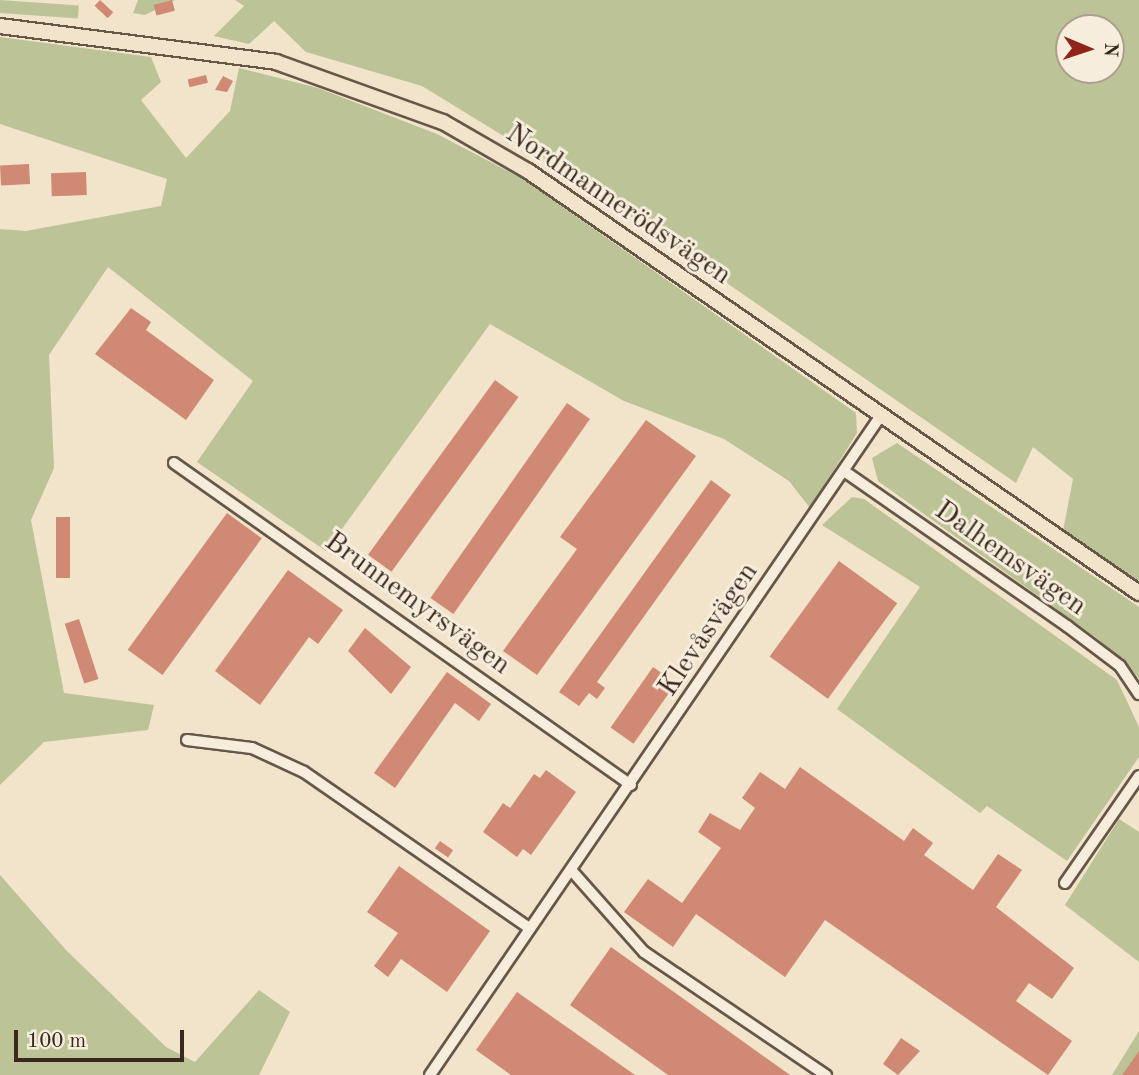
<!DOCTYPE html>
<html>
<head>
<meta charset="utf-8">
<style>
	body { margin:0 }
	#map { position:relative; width:1139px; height:1075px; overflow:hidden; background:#f2e3cb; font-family:"Old Standard TT",serif }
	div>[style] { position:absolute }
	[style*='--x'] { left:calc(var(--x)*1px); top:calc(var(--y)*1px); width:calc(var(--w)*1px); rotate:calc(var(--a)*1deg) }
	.green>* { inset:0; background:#bcc396; transform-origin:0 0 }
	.building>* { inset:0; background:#d08a74; transform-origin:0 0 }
	.roads { filter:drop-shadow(2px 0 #675749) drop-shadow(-2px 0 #675749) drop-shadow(0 2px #675749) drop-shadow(0 -2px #675749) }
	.minor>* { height:10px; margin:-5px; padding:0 5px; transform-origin:5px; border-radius:5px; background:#f7eddd }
	.major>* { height:14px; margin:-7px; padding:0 7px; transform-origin:7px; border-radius:7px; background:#f2e3cb }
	span { translate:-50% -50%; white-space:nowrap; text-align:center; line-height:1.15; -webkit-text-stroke:6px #f7eddd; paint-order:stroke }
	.street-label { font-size:28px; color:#39281e }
	.north { position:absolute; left:1055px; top:14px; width:70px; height:70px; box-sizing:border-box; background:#f7eddd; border:2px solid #ab9e91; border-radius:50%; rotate:92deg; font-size:19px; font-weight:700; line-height:28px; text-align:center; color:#39281e }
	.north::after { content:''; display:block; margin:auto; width:24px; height:32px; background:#8f2418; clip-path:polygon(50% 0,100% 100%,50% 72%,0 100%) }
	.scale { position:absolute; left:14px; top:1030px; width:170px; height:32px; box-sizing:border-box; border:4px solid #39281e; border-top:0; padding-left:9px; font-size:21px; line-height:24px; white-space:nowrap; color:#39281e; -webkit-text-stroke:5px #f7eddd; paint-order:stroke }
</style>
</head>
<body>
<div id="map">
	<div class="green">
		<i style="left:0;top:0;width:79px;height:13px;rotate:4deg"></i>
		<i style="clip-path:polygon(138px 0,175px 0,145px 15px,133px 13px)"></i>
		<i style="clip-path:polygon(evenodd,235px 0,1139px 0,1139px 583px,1063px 531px,1073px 479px,1033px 447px,1016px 483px,598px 194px,422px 86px,306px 52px,274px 21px,249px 44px,214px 36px,244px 6px,235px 0,1069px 28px,1111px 28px,1111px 70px,1069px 70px,1069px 28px)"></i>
		<i style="clip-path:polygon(0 37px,151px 57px,161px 82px,141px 100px,186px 158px,230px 111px,239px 68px,318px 88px,437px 134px,523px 179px,856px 413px,857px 433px,810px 508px,789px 481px,724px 439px,624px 401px,490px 324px,326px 551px,197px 462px,253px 381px,108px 267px,49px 355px,54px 468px,31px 520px,64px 693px,154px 705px,148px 730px,44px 742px,0 785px,0 229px,26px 231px,161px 206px,167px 179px,0 124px)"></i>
		<i style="clip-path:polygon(897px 443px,1139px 607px,1139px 678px,1098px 639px,878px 481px,872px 458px)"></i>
		<i style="clip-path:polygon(852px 497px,864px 499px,1117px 680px,1139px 727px,1139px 757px,1067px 861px,987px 806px,980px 813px,837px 709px,920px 587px,822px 525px)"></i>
		<i style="clip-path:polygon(1119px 819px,1139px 832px,1139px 962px,1065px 905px)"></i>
		<i style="clip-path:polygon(0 875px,66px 950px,166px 1047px,195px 1062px,259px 990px,290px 1012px,259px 1075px,0 1075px)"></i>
		<i style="clip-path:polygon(1139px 1031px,1139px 1075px,1112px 1075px)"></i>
	</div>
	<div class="building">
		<i style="left:100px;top:0;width:18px;height:8px;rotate:43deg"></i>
		<i style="left:172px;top:0;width:11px;height:19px;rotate:75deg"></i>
		<i style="left:206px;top:75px;width:8px;height:19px;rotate:76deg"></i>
		<i style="clip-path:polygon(223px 76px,233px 81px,227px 92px,215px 90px)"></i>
		<i style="left:29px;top:164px;width:20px;height:29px;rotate:87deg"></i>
		<i style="left:86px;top:172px;width:23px;height:35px;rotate:88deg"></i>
		<i style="clip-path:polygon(131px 308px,151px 322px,146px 330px,214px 380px,186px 420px,95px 354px)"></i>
		<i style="left:495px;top:380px;width:29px;height:216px;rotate:36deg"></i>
		<i style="left:567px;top:403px;width:28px;height:238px;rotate:35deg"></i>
		<i style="clip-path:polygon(646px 420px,696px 456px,537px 675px,503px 651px,577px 549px,560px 537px)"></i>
		<i style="clip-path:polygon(711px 480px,731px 495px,597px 682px,605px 688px,597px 699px,589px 693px,579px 706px,559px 692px)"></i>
		<i style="left:227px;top:513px;width:43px;height:169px;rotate:36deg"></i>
		<i style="left:56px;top:517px;width:14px;height:61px"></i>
		<i style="left:839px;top:561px;width:72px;height:118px;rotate:36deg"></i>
		<i style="clip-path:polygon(288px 570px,343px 610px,318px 644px,309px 637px,260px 705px,215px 671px)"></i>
		<i style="left:79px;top:619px;width:63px;height:15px;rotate:72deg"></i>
		<i style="clip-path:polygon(365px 628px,411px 667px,391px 694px,348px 651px)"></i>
		<i style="left:653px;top:667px;width:28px;height:74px;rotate:35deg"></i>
		<i style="clip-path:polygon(447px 672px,491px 704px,479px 721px,455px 703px,395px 788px,374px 773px)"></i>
		<i style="clip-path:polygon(800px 767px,904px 841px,913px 828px,933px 843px,924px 855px,973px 890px,998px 854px,1022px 870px,996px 907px,1074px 968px,1052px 999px,1029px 983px,1016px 1001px,1072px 1041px,1048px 1075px,825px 920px,785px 977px,696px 914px,673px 947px,624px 912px,648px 879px,682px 903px,721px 848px,698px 832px,710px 813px,740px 830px,755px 808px,742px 798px,760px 772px,785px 789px)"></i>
		<i style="clip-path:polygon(546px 770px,576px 792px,531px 855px,523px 849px,517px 857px,483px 832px,503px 803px,510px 808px,534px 774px,540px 778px)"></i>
		<i style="left:440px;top:841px;width:16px;height:9px;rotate:35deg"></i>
		<i style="clip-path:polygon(399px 866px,490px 931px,447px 992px,401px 959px,388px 977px,374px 966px,398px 933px,367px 912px)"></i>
		<i style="clip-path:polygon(611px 947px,790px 1075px,668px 1075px,570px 1005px)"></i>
		<i style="clip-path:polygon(517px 992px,635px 1075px,511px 1075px,476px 1050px)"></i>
		<i style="clip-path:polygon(901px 1038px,920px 1051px,898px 1075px,883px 1064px)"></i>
		<i style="clip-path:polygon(1139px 1051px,1139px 1075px,1122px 1075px)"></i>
	</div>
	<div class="roads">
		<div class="minor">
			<i style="--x:174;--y:463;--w:559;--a:35.17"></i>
			<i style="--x:844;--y:471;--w:272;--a:34.8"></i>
			<i style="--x:1067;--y:626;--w:66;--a:37"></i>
			<i style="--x:1120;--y:666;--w:34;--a:56"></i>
			<i style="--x:187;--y:740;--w:65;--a:7"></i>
			<i style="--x:252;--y:748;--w:57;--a:24.8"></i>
			<i style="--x:304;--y:772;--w:274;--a:34.7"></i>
			<i style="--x:572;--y:871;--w:108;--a:48.4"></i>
			<i style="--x:644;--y:952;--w:220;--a:34.1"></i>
			<i style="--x:1065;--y:883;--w:130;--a:-55.3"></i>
			<i style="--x:430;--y:1075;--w:801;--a:-55.64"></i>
		</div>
		<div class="major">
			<i style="--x:0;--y:26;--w:278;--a:7.4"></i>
			<i style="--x:276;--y:62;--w:177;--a:19.8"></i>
			<i style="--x:443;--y:122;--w:98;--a:30"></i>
			<i style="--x:528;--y:171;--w:743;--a:34.63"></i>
		</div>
	</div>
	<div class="street-label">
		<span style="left:618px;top:205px;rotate:34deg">Nordmannerödsvägen</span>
		<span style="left:1010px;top:559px;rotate:35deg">Dalhemsvägen</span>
		<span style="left:417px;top:604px;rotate:36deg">Brunnemyrsvägen</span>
		<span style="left:709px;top:630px;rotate:-56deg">Klevåsvägen</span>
	</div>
	<div class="north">N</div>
	<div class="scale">100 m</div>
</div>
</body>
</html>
